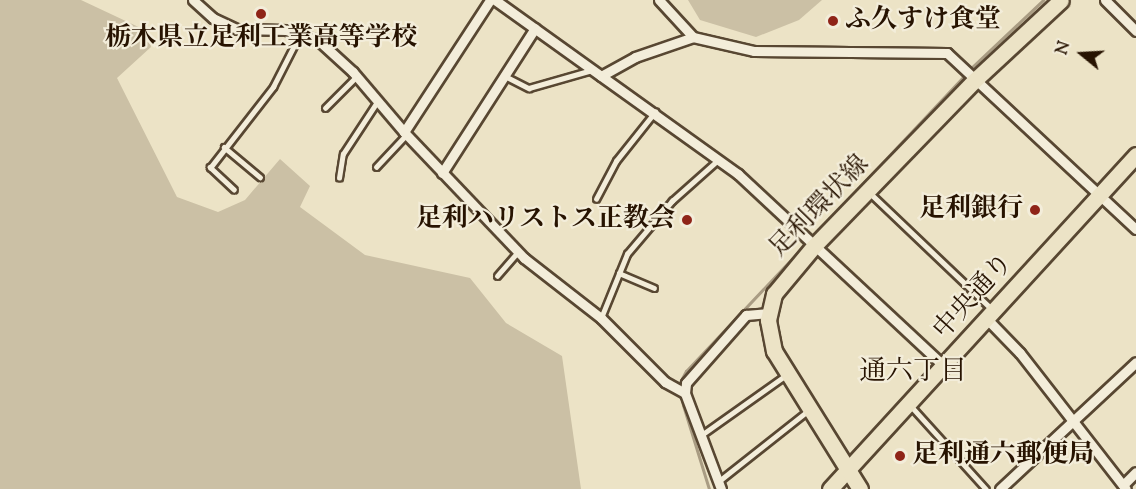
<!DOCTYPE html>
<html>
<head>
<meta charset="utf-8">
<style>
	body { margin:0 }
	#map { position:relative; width:1136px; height:489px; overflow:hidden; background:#ece3c6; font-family:"Sorts Mill Goudy","Noto Serif JP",serif }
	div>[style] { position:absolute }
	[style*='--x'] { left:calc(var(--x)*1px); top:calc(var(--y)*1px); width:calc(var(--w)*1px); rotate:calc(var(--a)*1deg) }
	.green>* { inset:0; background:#cbc0a5 }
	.stream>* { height:3px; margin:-1.5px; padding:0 1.5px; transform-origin:1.5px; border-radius:1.5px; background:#a99c83 }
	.roads { filter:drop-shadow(2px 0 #584732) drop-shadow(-2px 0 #584732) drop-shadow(0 2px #584732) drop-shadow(0 -2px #584732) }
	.service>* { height:4.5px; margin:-2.25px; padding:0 2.25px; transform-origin:2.25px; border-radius:2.25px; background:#f3edda }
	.minor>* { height:9px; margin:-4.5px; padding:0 4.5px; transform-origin:4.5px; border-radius:4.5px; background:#f3edda }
	.primary>* { height:15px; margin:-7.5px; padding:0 7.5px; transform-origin:7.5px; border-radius:7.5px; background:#ece3c6 }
	.dots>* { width:16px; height:16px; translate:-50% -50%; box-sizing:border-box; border:3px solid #f3edda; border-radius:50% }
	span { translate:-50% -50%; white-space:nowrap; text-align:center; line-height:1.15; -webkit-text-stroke:4.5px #f3edda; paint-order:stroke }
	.poi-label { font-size:26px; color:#271301; font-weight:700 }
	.left { translate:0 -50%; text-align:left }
	.right { translate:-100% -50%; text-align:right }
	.street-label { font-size:26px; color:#271301 }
	.neighbourhood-label { font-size:27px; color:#271301 }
	.north { position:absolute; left:1052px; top:24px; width:60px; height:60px; -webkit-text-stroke:4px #f3edda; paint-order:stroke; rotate:288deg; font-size:16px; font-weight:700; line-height:24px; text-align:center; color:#271301 }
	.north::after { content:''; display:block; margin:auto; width:21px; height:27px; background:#271301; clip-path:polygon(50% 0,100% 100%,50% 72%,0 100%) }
</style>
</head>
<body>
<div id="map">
	<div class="green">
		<i style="clip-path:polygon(0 0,81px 0,147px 31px,151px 47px,117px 78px,177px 197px,218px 212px,245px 200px,280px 159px,310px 186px,300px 207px,365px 255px,470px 278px,506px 323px,562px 356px,581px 489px,0 489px)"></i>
		<i style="clip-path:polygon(688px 0,822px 0,799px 20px,756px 37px,700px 20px)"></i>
	</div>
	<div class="stream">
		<i style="--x:709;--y:489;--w:88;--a:-107.2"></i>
		<i style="--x:683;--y:405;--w:21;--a:-101"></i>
		<i style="--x:679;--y:384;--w:15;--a:-62"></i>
		<i style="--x:686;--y:371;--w:417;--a:-46.7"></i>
		<i style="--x:972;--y:67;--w:98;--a:-43.3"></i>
	</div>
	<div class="roads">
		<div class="service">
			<i style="--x:505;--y:76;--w:27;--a:27"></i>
			<i style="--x:529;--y:88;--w:66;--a:-15.9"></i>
			<i style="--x:325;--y:108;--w:45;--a:-45"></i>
			<i style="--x:224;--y:147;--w:47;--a:39.8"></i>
			<i style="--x:376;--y:167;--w:44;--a:-46.8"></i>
			<i style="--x:339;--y:178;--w:24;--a:-81"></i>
			<i style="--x:343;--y:154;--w:62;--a:-56.8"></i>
			<i style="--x:234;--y:190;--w:33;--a:-137"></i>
			<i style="--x:210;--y:168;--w:103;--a:-52.1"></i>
			<i style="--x:273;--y:87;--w:59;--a:-63"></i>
			<i style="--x:870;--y:193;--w:168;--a:43.6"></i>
			<i style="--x:596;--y:199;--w:43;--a:-62.2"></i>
			<i style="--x:616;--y:161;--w:63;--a:-51.5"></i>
			<i style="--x:619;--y:273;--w:38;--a:23"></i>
			<i style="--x:497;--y:276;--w:32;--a:-49"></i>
			<i style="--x:601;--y:318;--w:69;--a:-67.9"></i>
			<i style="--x:627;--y:254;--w:70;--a:-49.7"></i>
			<i style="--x:672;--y:201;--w:62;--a:-41.7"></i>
			<i style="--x:911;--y:406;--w:112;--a:47.9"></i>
			<i style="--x:700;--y:436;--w:105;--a:-35.3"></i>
			<i style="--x:719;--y:481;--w:115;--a:-38.3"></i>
		</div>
		<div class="minor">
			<i style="--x:193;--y:0;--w:27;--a:42"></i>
			<i style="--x:213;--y:18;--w:26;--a:25"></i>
			<i style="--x:237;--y:29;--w:49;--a:1.2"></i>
			<i style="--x:286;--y:30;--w:35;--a:18"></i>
			<i style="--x:319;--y:41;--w:46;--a:42.4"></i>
			<i style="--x:353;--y:72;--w:79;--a:49.6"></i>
			<i style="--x:404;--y:132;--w:174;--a:46.4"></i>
			<i style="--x:524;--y:258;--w:98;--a:37.9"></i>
			<i style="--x:601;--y:318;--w:91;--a:45"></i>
			<i style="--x:665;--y:382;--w:23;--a:29"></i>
			<i style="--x:495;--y:0;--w:299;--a:35.6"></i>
			<i style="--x:738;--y:174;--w:282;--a:43"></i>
			<i style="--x:659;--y:0;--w:50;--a:47.4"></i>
			<i style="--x:693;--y:37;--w:63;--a:12.9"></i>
			<i style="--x:754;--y:51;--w:193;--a:0.6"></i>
			<i style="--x:947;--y:53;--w:258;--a:43"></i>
			<i style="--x:1105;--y:0;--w:44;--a:45"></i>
			<i style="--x:601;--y:76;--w:39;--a:-29"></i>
			<i style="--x:635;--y:57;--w:61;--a:-19"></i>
			<i style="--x:404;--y:132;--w:158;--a:-56.9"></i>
			<i style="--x:442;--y:173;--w:172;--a:-57.3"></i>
			<i style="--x:987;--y:319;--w:47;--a:45.9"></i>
			<i style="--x:1020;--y:353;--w:172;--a:52.1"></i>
			<i style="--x:1123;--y:485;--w:18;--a:-45"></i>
			<i style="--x:721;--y:489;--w:103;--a:-110.6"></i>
			<i style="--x:685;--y:393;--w:10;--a:-84"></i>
			<i style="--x:686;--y:383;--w:91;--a:-48.6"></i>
			<i style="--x:746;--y:315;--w:23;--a:-5"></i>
			<i style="--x:1000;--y:489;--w:186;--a:-43"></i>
		</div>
		<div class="primary">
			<i style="--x:830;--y:489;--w:453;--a:-47.5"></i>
			<i style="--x:860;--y:489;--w:163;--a:-121.9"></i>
			<i style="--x:774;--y:351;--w:32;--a:-101"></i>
			<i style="--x:768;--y:320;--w:27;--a:-77"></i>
			<i style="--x:774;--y:294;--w:62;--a:-50.2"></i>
			<i style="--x:814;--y:246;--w:231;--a:-45.9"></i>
			<i style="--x:975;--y:80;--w:117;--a:-42.9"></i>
		</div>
	</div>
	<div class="dots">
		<i style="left:261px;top:14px;background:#8f2418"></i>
		<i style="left:833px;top:21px;background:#8f2418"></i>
		<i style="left:1035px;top:210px;background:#8f2418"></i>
		<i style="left:687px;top:220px;background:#8f2418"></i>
		<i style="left:900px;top:456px;background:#8f2418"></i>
	</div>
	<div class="poi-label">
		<span class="left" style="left:845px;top:21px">ふ久すけ食堂</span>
		<span style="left:261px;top:39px">栃木県立足利工業高等学校</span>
		<span class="right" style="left:1023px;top:210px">足利銀行</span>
		<span class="right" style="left:675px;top:220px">足利ハリストス正教会</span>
		<span class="left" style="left:912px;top:456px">足利通六郵便局</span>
	</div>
	<div class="street-label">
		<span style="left:820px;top:207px;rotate:-46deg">足利環状線</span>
		<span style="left:974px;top:297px;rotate:-48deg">中央通り</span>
	</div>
	<div class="neighbourhood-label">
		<span style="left:913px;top:373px">通六丁目</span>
	</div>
	<div class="north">N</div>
</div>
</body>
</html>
